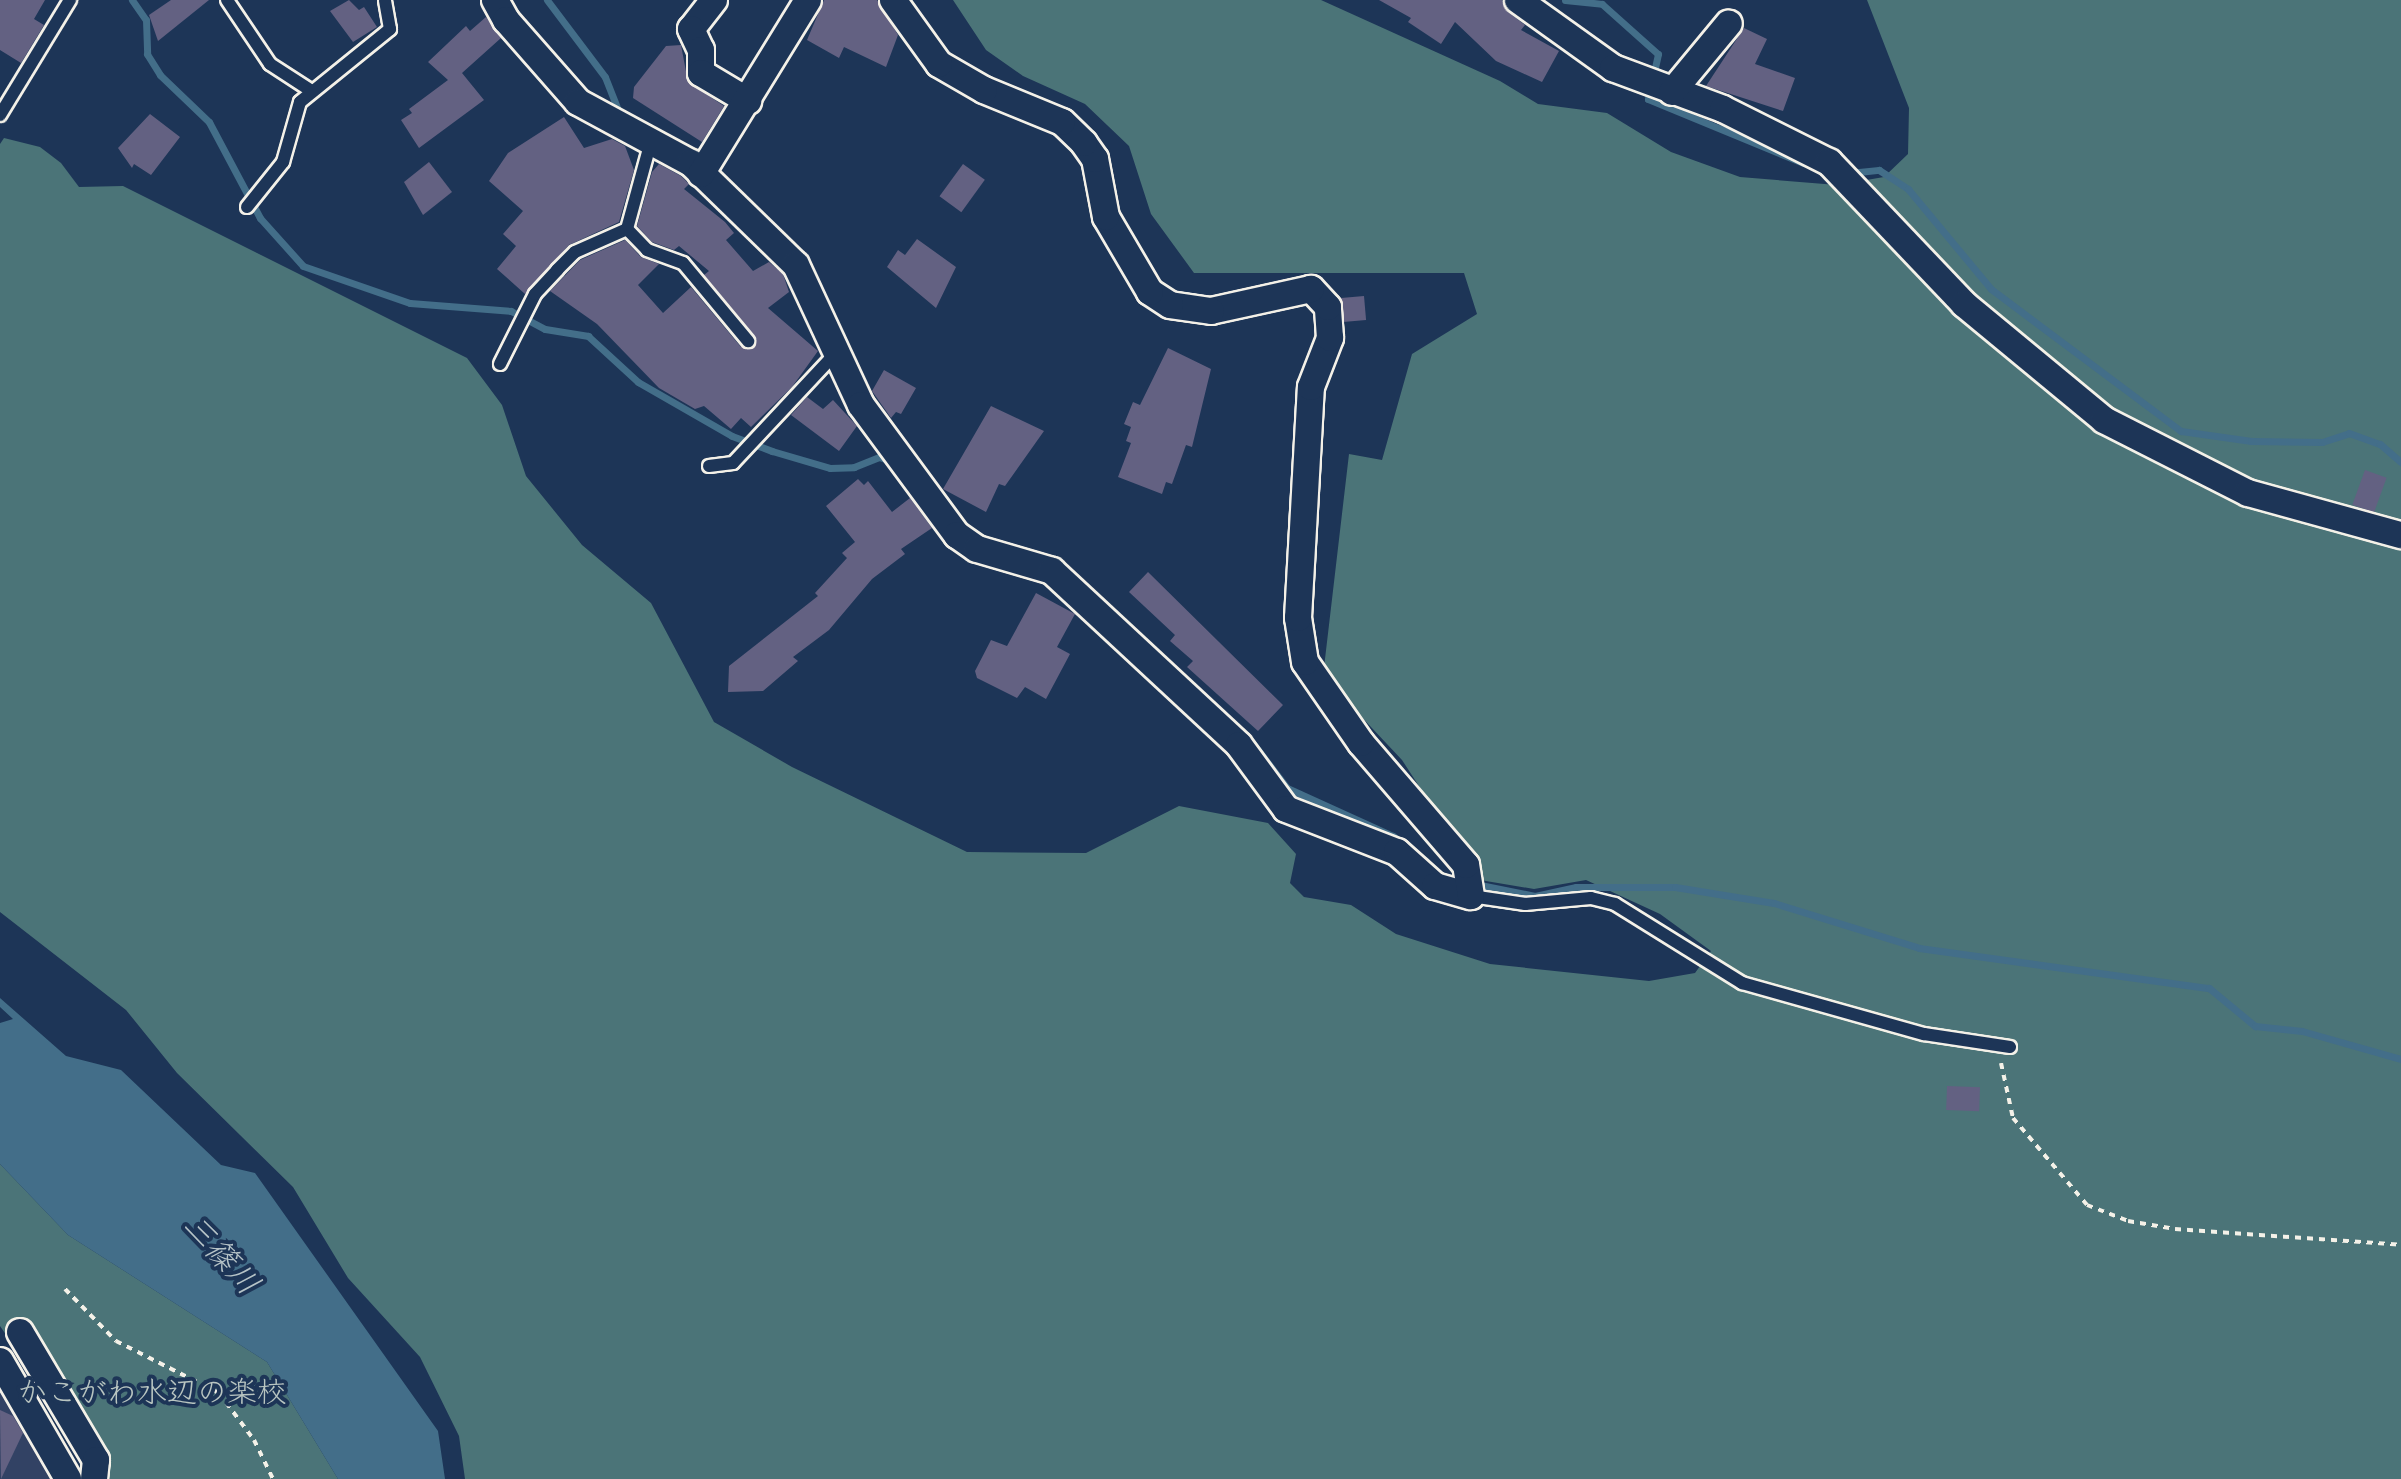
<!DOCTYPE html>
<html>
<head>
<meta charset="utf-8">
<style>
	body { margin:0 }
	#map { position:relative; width:2401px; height:1479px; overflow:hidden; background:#1d3557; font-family:Sriracha,"Klee One",sans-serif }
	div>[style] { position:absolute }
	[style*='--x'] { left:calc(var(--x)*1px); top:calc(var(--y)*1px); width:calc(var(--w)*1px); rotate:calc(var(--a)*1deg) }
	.built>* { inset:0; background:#324264 }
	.green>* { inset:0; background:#4b7478 }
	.water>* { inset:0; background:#436e89 }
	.stream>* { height:7px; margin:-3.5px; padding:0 3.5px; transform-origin:3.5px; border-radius:3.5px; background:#436e89 }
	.building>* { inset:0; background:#636182; transform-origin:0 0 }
	.path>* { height:4px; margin-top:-2px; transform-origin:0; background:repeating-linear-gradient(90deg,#f4f1e8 0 6px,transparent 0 12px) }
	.roads { filter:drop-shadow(2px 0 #f4f1e8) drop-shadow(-2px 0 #f4f1e8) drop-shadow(0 2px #f4f1e8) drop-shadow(0 -2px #f4f1e8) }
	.lane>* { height:12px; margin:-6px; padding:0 6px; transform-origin:6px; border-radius:6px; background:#1d3557 }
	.street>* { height:26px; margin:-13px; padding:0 13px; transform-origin:13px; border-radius:13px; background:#1d3557 }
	span { translate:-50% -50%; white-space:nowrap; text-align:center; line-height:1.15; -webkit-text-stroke:8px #1d3557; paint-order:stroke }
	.park-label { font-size:30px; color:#b9c5c1 }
	.water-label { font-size:32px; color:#b6c3c7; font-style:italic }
</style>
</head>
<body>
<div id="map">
	<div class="built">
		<i style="clip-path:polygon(0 1370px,60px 1479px,0 1479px)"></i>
	</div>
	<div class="green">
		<i style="clip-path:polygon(953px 0,1321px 0,1500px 81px,1538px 104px,1607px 113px,1671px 152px,1740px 177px,1837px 185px,1884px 177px,1908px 154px,1909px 108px,1867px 0,2401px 0,2401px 1479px,465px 1479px,459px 1436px,420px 1357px,348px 1278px,293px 1187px,177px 1073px,126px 1010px,0 912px,0 144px,4px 138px,40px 147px,61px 163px,79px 187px,123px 186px,467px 358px,502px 405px,526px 476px,582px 545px,651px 603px,714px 722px,792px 767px,967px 852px,1086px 853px,1179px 806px,1268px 823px,1296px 854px,1290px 883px,1304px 897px,1351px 905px,1396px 934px,1490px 964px,1649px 981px,1695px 973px,1711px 951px,1660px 914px,1586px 880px,1534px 889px,1480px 880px,1402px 760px,1323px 676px,1349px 454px,1382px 460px,1412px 354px,1477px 314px,1464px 273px,1194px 273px,1151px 214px,1129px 146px,1085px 104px,1023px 76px,986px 50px)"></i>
		<i style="clip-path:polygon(0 1164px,68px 1235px,267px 1362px,338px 1479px,96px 1479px,80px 1443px,0 1326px)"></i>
	</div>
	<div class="water">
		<i style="clip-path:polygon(0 998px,66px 1056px,121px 1070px,221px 1165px,255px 1173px,438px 1431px,445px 1479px,338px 1479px,267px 1362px,68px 1235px,0 1164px,0 1023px,13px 1019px,0 1007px)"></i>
	</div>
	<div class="stream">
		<i style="--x:132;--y:0;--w:24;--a:55"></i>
		<i style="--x:146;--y:20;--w:34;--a:88"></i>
		<i style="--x:147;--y:54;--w:25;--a:58"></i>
		<i style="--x:160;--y:75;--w:68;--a:43.8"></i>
		<i style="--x:209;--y:122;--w:109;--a:62"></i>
		<i style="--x:260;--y:218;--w:64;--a:48.1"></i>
		<i style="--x:303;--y:266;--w:113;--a:19.1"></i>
		<i style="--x:410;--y:303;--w:101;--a:4.5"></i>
		<i style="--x:511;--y:311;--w:38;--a:28"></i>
		<i style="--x:545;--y:329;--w:44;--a:9.2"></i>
		<i style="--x:588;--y:336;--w:68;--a:42.6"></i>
		<i style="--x:638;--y:382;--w:108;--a:29.9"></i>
		<i style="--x:732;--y:436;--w:43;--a:20.6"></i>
		<i style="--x:772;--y:451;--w:60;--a:16.3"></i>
		<i style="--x:830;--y:468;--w:24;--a:-2"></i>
		<i style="--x:854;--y:467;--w:27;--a:-22"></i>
		<i style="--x:879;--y:457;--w:13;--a:18"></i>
		<i style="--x:547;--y:0;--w:96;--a:53"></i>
		<i style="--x:605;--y:77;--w:41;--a:68.5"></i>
		<i style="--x:1565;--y:0;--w:37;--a:6"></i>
		<i style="--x:1602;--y:4;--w:75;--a:41.8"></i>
		<i style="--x:1658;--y:54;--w:46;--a:102.5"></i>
		<i style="--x:1648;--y:99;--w:168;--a:22.4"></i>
		<i style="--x:1849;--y:173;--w:30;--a:-6"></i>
		<i style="--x:1879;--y:170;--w:35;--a:33"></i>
		<i style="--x:1908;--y:189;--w:130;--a:50.3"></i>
		<i style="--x:1991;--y:289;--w:237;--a:36.8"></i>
		<i style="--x:2181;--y:431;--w:71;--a:8.1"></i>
		<i style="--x:2251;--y:441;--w:71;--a:0.8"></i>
		<i style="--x:2322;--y:442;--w:28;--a:-18"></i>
		<i style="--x:2349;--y:433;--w:33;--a:20"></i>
		<i style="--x:2380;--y:444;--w:28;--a:41"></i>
		<i style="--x:1019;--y:549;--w:39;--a:18"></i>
		<i style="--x:1248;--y:737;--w:64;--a:52.6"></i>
		<i style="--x:1287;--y:788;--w:116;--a:24.4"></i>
		<i style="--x:1393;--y:836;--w:41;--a:37.1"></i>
		<i style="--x:1475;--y:884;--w:61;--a:11.3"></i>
		<i style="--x:1535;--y:896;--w:42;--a:-12.4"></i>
		<i style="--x:1576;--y:887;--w:99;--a:0"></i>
		<i style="--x:1675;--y:887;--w:100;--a:9.2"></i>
		<i style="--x:1774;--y:903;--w:152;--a:17.2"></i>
		<i style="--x:1919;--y:948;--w:293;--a:7.9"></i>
		<i style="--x:2209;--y:988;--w:60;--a:39.6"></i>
		<i style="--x:2255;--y:1026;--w:47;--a:6.1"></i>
		<i style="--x:2302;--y:1031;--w:103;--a:15.8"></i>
	</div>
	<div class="building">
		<i style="clip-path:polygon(0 0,45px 0,34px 19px,44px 25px,21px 63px,0 50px)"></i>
		<i style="clip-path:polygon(171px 0,209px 0,158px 41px,149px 15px)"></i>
		<i style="clip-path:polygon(349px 0,359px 10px,364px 7px,377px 27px,353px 42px,330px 11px)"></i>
		<i style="clip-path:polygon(824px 0,877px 0,898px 35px,886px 67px,844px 47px,839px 58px,807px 40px)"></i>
		<i style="clip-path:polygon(1379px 0,1502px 0,1508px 12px,1525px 25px,1521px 30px,1559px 51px,1542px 82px,1496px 61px,1455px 22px,1441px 44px,1408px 22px,1411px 18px)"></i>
		<i style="clip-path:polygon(486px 17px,501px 38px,462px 73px,484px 100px,419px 148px,401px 120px,412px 113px,409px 109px,448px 80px,428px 62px,466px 26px,470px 31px)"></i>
		<i style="clip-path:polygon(1744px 28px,1767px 39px,1755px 64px,1795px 78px,1783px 111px,1706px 86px)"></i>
		<i style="clip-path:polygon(681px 45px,688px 82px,724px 106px,702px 142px,633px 98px,634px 87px,666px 46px)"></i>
		<i style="clip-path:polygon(150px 114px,180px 137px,151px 175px,134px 164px,132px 168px,118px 148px)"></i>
		<i style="clip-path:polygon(564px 117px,584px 148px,612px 139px,625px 146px,634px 170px,619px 222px,569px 245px,525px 294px,497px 269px,516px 246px,503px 234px,523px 211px,489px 181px,508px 153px)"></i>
		<i style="clip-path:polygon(429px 162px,452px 192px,423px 215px,404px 182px)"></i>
		<i style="clip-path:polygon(659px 164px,681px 176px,689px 184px,684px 189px,725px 222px,734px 233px,726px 240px,753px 271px,769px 262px,783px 274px,789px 292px,768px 308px,818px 351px,792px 387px,751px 427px,741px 418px,731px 429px,704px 406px,695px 409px,659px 388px,597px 324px,550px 291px,580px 260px,625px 240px,641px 257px,659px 264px,638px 285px,663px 313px,691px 287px,741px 347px,754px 347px,755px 336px,704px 275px,709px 271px,679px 246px,674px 250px,652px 242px,637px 226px,652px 172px)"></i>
		<i style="left:963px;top:164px;width:27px;height:40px;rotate:36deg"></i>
		<i style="clip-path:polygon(917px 239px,956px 267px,936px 308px,887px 267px,898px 250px,905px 255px)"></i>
		<i style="left:1364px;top:296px;width:24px;height:23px;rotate:85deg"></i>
		<i style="clip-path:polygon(1168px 348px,1211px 369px,1192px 447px,1186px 445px,1172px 484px,1166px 482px,1162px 494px,1118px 477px,1131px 443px,1126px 441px,1131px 427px,1124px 424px,1133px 402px,1140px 405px)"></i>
		<i style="clip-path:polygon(884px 370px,916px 388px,901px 414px,896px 412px,891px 418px,872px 391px)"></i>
		<i style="clip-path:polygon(807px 397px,823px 409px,833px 400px,857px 426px,839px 451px,791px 415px)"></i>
		<i style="clip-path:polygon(991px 406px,1044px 431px,1005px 486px,999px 484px,986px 512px,943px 489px)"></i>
		<i style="left:2365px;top:470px;width:23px;height:37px;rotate:20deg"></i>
		<i style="clip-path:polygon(858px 479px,864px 485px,868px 481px,892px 512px,910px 498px,932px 528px,901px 549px,905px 554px,872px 579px,829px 630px,793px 657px,798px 661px,763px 691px,728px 692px,729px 666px,818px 596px,815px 593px,847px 558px,842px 553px,855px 542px,826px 506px)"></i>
		<i style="clip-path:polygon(1148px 572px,1283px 705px,1258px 731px,1187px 667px,1193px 661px,1170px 641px,1175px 635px,1129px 592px)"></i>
		<i style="clip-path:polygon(1036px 593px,1075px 614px,1057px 647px,1070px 654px,1046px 699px,1025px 687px,1017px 698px,977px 678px,975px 671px,991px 640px,1007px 646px)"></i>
		<i style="left:1947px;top:1086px;width:33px;height:24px;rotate:2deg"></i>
		<i style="clip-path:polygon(0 1410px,13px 1416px,23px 1433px,1px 1479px)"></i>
	</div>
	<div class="path">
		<i style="--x:2001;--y:1063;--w:56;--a:77.7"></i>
		<i style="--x:2013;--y:1118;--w:114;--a:49.6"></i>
		<i style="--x:2087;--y:1205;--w:44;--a:21.3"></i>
		<i style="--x:2128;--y:1221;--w:48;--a:9.7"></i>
		<i style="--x:2175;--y:1229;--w:227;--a:4"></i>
		<i style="--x:65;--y:1289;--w:73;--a:45.6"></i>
		<i style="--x:116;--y:1341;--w:115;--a:26.8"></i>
		<i style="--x:219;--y:1393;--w:59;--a:53.3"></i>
		<i style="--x:254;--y:1440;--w:43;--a:64"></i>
	</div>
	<div class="roads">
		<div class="lane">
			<i style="--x:227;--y:0;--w:77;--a:56.1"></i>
			<i style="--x:270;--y:64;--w:48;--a:33"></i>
			<i style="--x:0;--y:115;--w:135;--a:-58.7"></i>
			<i style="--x:247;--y:207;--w:58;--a:-51.3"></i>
			<i style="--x:283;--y:162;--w:62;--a:-74.2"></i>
			<i style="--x:300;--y:102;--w:116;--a:-39"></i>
			<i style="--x:390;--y:29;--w:29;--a:-100"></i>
			<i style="--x:627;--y:229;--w:29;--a:46"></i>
			<i style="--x:647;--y:250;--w:38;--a:20"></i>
			<i style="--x:683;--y:263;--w:102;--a:50.2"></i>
			<i style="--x:500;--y:364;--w:78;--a:-63.4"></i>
			<i style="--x:535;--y:294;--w:33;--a:-47"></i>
			<i style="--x:557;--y:270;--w:25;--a:-45"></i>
			<i style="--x:575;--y:252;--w:57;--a:-23.9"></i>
			<i style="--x:627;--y:229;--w:91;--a:-74.7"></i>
			<i style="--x:709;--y:466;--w:24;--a:-7"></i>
			<i style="--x:733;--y:463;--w:148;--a:-46.9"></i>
			<i style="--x:1471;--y:896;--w:55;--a:8.4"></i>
			<i style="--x:1525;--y:904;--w:66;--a:-5.2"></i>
			<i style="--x:1591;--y:898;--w:25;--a:14"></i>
			<i style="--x:1615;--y:904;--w:150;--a:31.9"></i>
			<i style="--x:1742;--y:983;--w:189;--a:15.7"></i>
			<i style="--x:1924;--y:1034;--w:87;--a:8.6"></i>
		</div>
		<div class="street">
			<i style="--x:495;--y:0;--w:23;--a:61"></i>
			<i style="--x:506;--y:20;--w:109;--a:48.7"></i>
			<i style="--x:578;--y:102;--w:128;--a:28.4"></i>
			<i style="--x:691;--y:163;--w:146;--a:44.2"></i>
			<i style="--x:796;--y:265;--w:154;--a:65.1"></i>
			<i style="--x:861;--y:405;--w:162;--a:53.6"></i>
			<i style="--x:957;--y:535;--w:24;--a:35"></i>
			<i style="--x:977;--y:549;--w:78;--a:16.3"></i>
			<i style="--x:1052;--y:571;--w:255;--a:42.9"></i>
			<i style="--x:1239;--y:745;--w:79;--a:53.7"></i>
			<i style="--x:1286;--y:809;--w:119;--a:21.2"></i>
			<i style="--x:1397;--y:852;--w:51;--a:41.8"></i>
			<i style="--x:1435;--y:886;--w:37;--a:16"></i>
			<i style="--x:1471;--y:896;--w:31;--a:-99"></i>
			<i style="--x:1466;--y:865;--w:161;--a:-130.7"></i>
			<i style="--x:1361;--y:743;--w:98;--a:-124.7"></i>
			<i style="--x:1305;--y:662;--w:45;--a:-99"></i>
			<i style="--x:1298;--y:618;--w:231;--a:-86.8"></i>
			<i style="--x:1311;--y:387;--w:53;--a:-68.8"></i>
			<i style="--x:1330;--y:338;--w:31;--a:-94"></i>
			<i style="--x:1328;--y:307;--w:25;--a:-133"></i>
			<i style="--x:1311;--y:289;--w:102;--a:167.6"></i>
			<i style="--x:1211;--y:311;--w:41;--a:-171.7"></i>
			<i style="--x:1170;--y:305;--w:24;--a:-147"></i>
			<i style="--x:1150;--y:292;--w:87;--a:-120.4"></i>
			<i style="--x:1106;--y:217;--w:59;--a:-100.7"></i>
			<i style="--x:1095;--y:159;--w:19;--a:-125"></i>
			<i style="--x:1084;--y:143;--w:30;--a:-136"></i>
			<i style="--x:1062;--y:122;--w:84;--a:-157.7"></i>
			<i style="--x:984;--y:90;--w:52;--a:-150"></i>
			<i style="--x:939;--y:64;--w:79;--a:-125.7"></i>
			<i style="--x:714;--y:0;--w:37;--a:128"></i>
			<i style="--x:691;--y:29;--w:23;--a:65"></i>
			<i style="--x:701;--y:50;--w:23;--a:90"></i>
			<i style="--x:701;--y:73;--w:55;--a:30.8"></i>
			<i style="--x:1518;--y:0;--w:117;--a:35.6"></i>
			<i style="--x:1613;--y:68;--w:117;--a:20.4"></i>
			<i style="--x:1723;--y:109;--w:119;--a:26.6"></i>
			<i style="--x:1829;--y:162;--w:196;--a:46.4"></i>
			<i style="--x:1964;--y:304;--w:182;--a:39.6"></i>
			<i style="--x:2104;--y:420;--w:161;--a:26.9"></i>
			<i style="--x:2248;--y:493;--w:159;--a:15.4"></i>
			<i style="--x:1672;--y:92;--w:89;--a:-50.4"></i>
			<i style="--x:701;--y:174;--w:204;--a:-58.4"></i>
			<i style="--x:20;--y:1332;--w:149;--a:59.3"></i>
			<i style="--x:96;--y:1460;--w:19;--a:96"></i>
			<i style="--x:0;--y:1361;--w:136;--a:60"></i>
		</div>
	</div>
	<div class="park-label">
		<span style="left:152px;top:1392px">かこがわ水辺の楽校</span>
	</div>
	<div class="water-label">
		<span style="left:221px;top:1255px;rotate:48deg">三篠川</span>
	</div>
</div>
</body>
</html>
